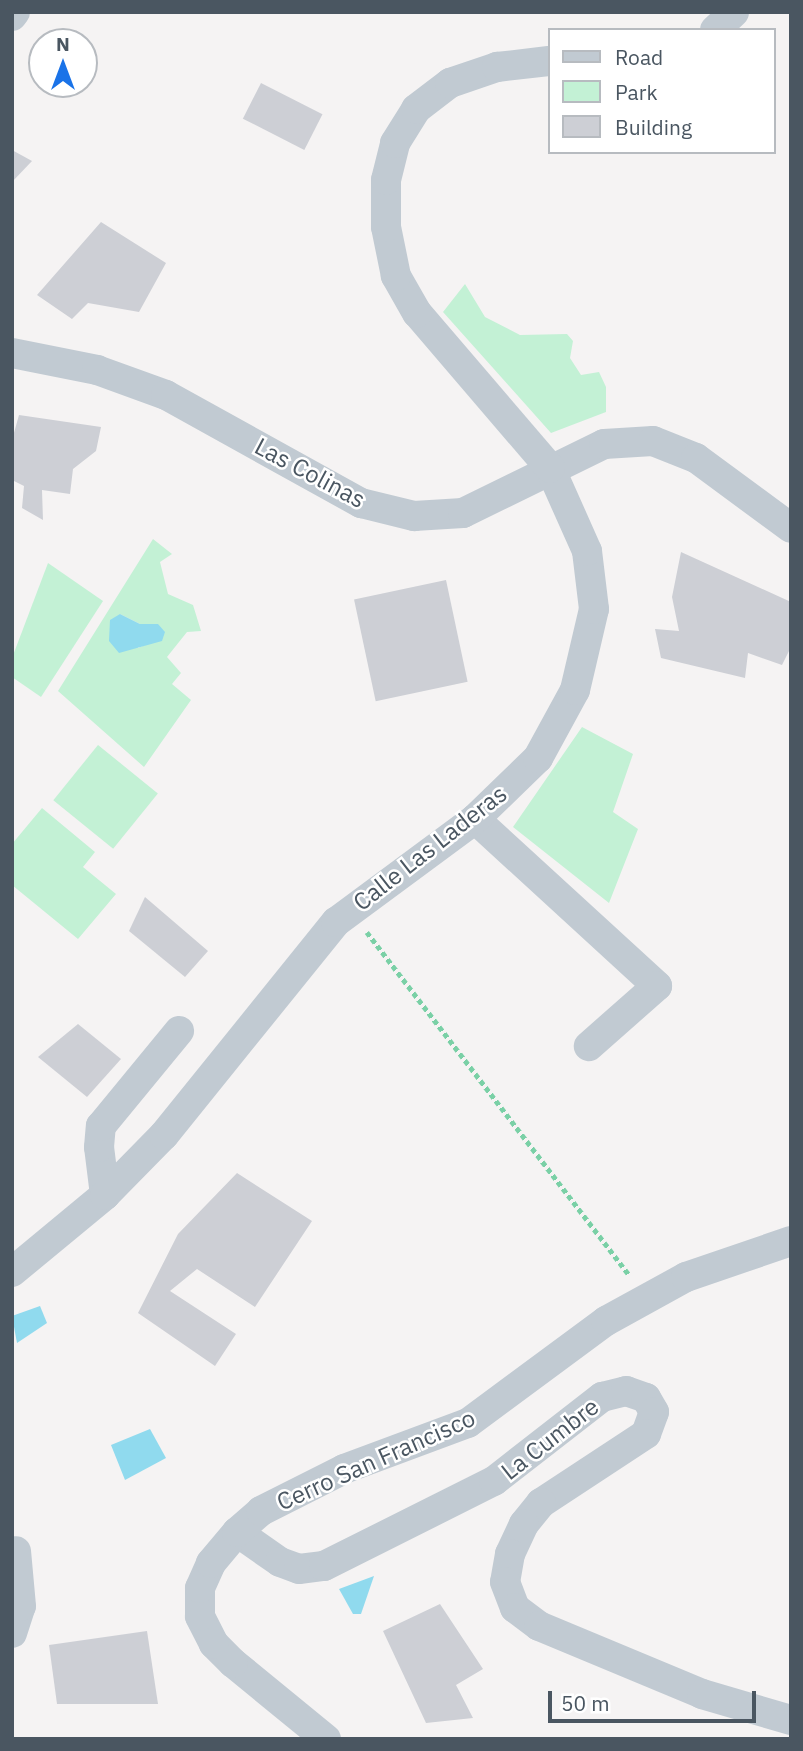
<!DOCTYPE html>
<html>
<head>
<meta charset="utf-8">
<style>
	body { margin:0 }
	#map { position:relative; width:803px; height:1751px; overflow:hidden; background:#f5f3f3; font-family:"IBM Plex Sans",sans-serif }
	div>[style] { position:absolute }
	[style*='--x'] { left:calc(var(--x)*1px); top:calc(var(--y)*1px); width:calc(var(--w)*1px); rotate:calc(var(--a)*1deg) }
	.green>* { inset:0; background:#c3f1d5; transform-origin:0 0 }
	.water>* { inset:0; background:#90daee }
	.building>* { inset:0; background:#cdcfd5; transform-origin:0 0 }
	.path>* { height:4.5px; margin-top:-2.25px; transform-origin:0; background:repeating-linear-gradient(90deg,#7ad0a6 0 5px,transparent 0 8.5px) }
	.minor>* { height:30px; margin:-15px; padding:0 15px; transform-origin:15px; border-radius:15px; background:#c1cad2 }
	span { translate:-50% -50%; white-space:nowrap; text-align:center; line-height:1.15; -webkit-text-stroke:5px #fff; paint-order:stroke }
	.street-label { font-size:24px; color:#4a5661 }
	.frame { position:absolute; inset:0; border:14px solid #4a5661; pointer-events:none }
	.legend { position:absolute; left:548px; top:28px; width:228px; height:126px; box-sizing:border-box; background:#fff; border:2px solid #b7bbc0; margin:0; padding:9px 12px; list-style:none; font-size:21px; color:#4a5661 }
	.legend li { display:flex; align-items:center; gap:14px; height:35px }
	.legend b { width:35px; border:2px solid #b7bbc0 }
	.north { position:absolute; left:28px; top:28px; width:70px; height:70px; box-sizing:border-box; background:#fff; border:2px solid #b7bbc0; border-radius:50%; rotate:0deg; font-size:19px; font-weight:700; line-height:28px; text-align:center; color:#4a5661 }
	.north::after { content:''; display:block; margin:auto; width:24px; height:32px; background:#1a73e8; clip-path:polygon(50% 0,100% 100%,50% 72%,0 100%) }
	.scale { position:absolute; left:548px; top:1691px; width:208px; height:32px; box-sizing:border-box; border:4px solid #4a5661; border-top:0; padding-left:9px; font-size:21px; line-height:24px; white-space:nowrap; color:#4a5661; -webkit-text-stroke:5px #fff; paint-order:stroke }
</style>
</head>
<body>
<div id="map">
	<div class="green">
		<i style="clip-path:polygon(465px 284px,485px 317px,520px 335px,567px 334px,573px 341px,570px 358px,581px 375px,599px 372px,606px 387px,606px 412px,551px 433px,443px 312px)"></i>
		<i style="clip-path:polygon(evenodd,153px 539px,172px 554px,160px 562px,168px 594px,193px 605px,201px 631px,187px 632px,167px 657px,181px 673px,172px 684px,191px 700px,144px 767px,58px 691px,153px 539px,120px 614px,140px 624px,152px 642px,138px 648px,120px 614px)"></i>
		<i style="clip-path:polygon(48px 563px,103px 601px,41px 697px,12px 677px,12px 658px)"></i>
		<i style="clip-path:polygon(582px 727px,633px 754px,613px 812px,638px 829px,609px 903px,513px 827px)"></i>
		<i style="left:98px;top:745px;width:77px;height:71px;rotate:39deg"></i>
		<i style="clip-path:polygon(42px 808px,95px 852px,83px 867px,116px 894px,78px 939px,12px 885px,12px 844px)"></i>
	</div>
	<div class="water">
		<i style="clip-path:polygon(120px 614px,140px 624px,158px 624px,165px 632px,162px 641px,119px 653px,109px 641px,110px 620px)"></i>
		<i style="clip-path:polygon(40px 1306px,47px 1323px,17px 1343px,12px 1316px)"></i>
		<i style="clip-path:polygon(150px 1429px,166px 1458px,125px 1480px,111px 1445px)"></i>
		<i style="clip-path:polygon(374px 1576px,361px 1614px,353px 1614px,339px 1589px)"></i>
	</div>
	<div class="building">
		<i style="left:261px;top:83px;width:69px;height:40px;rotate:27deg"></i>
		<i style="clip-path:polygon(12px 150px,32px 161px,12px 182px)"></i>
		<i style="clip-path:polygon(101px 222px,166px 263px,139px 312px,88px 303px,72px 319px,37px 295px)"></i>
		<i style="clip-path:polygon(19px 415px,101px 427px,96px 451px,73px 469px,70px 494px,42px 490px,43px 520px,22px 508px,24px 486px,12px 480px,12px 440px)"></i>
		<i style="clip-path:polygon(681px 552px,791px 602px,791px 647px,782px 665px,748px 653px,745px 678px,661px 658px,655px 629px,679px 631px,672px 597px)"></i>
		<i style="left:446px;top:580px;width:104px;height:94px;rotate:78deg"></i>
		<i style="clip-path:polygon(145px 897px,208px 951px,185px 977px,129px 931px)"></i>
		<i style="clip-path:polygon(78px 1024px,121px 1059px,87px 1097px,38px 1057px)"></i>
		<i style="clip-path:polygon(237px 1173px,312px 1221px,255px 1307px,197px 1269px,170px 1291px,236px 1334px,215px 1366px,138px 1313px,178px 1234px)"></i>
		<i style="clip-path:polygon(440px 1604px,483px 1669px,456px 1685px,473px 1718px,426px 1723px,383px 1631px)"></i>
		<i style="clip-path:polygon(147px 1631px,158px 1704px,57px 1704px,49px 1645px)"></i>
	</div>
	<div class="path">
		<i style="--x:367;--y:932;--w:432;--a:52.6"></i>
	</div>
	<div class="minor">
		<i style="--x:12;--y:16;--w:5;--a:-53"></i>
		<i style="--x:715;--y:30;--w:26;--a:-43"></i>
		<i style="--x:12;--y:353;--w:87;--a:11.3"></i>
		<i style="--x:97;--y:370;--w:73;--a:19.9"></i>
		<i style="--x:166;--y:395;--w:223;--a:29"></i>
		<i style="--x:361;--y:503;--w:55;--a:13.8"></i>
		<i style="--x:414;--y:516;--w:49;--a:-3.5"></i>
		<i style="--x:463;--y:513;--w:157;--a:-26.1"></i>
		<i style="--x:604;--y:444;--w:49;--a:-3.5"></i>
		<i style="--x:653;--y:441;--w:46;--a:21.6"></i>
		<i style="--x:696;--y:458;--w:118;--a:36.4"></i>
		<i style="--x:475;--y:819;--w:247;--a:42.5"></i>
		<i style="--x:657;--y:986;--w:91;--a:138.6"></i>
		<i style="--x:105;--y:1195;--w:48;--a:-97.1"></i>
		<i style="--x:99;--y:1147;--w:21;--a:-85"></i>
		<i style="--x:101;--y:1126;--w:123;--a:-50.6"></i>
		<i style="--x:12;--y:1272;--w:121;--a:-39.6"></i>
		<i style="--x:105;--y:1195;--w:84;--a:-45.5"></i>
		<i style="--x:164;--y:1135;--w:274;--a:-51.1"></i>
		<i style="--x:336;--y:922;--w:173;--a:-36.5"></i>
		<i style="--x:475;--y:819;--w:88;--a:-44.1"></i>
		<i style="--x:538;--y:758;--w:77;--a:-61.4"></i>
		<i style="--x:575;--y:690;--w:83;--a:-76.8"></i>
		<i style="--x:594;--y:609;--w:58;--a:-96.9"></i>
		<i style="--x:587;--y:551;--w:91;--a:-114"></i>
		<i style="--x:550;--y:468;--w:204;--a:-130.6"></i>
		<i style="--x:417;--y:313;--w:43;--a:-119.6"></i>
		<i style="--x:396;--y:276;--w:50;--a:-101.5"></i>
		<i style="--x:386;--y:227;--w:47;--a:-90"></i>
		<i style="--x:386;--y:180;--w:38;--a:-76"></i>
		<i style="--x:395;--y:143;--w:40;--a:-58"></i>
		<i style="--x:416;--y:109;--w:43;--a:-37.4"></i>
		<i style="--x:450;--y:83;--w:50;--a:-18.8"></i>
		<i style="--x:497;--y:67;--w:52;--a:-6.6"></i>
		<i style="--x:237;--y:1532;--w:52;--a:34.9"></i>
		<i style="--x:280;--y:1562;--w:20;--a:20"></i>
		<i style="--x:299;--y:1569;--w:25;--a:-7"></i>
		<i style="--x:324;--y:1566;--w:190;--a:-26.6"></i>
		<i style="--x:494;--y:1481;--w:137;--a:-37.9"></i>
		<i style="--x:602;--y:1397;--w:25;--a:-14"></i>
		<i style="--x:626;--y:1391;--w:21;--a:19"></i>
		<i style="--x:646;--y:1398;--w:16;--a:60"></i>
		<i style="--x:654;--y:1412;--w:23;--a:110"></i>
		<i style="--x:646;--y:1434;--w:126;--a:146.7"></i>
		<i style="--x:541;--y:1503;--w:27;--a:129"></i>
		<i style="--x:524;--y:1524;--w:33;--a:115"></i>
		<i style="--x:510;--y:1554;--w:28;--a:100"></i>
		<i style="--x:505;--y:1582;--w:28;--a:69"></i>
		<i style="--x:515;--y:1608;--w:30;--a:37"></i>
		<i style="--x:539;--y:1626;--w:177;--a:22.6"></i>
		<i style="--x:702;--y:1694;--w:93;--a:16.3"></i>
		<i style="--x:12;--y:1633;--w:28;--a:-72"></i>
		<i style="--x:21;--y:1606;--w:55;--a:-95.2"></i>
		<i style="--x:326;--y:1739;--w:120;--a:-140.7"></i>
		<i style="--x:233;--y:1663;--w:27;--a:-135"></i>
		<i style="--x:214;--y:1644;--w:31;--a:-117"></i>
		<i style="--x:200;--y:1616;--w:28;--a:-90"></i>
		<i style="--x:200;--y:1588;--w:27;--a:-66"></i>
		<i style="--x:211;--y:1563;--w:40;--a:-50"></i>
		<i style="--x:237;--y:1532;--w:32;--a:-41"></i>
		<i style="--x:261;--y:1511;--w:93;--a:-26.8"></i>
		<i style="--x:344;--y:1469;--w:132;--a:-20.4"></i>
		<i style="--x:468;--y:1423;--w:172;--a:-36.5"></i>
		<i style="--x:606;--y:1321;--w:91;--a:-28.8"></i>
		<i style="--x:686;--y:1277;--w:111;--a:-18.9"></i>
	</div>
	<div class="street-label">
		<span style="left:310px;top:473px;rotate:28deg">Las Colinas</span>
		<span style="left:430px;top:848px;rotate:-38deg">Calle Las Laderas</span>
		<span style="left:550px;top:1439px;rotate:-38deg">La Cumbre</span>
		<span style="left:376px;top:1460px;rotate:-24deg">Cerro San Francisco</span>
	</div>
	<div class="frame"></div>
	<ul class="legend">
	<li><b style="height:9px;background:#c1cad2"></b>Road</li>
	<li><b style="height:19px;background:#c3f1d5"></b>Park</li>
	<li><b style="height:19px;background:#cdcfd5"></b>Building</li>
	</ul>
	<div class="north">N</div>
	<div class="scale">50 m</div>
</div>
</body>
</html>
